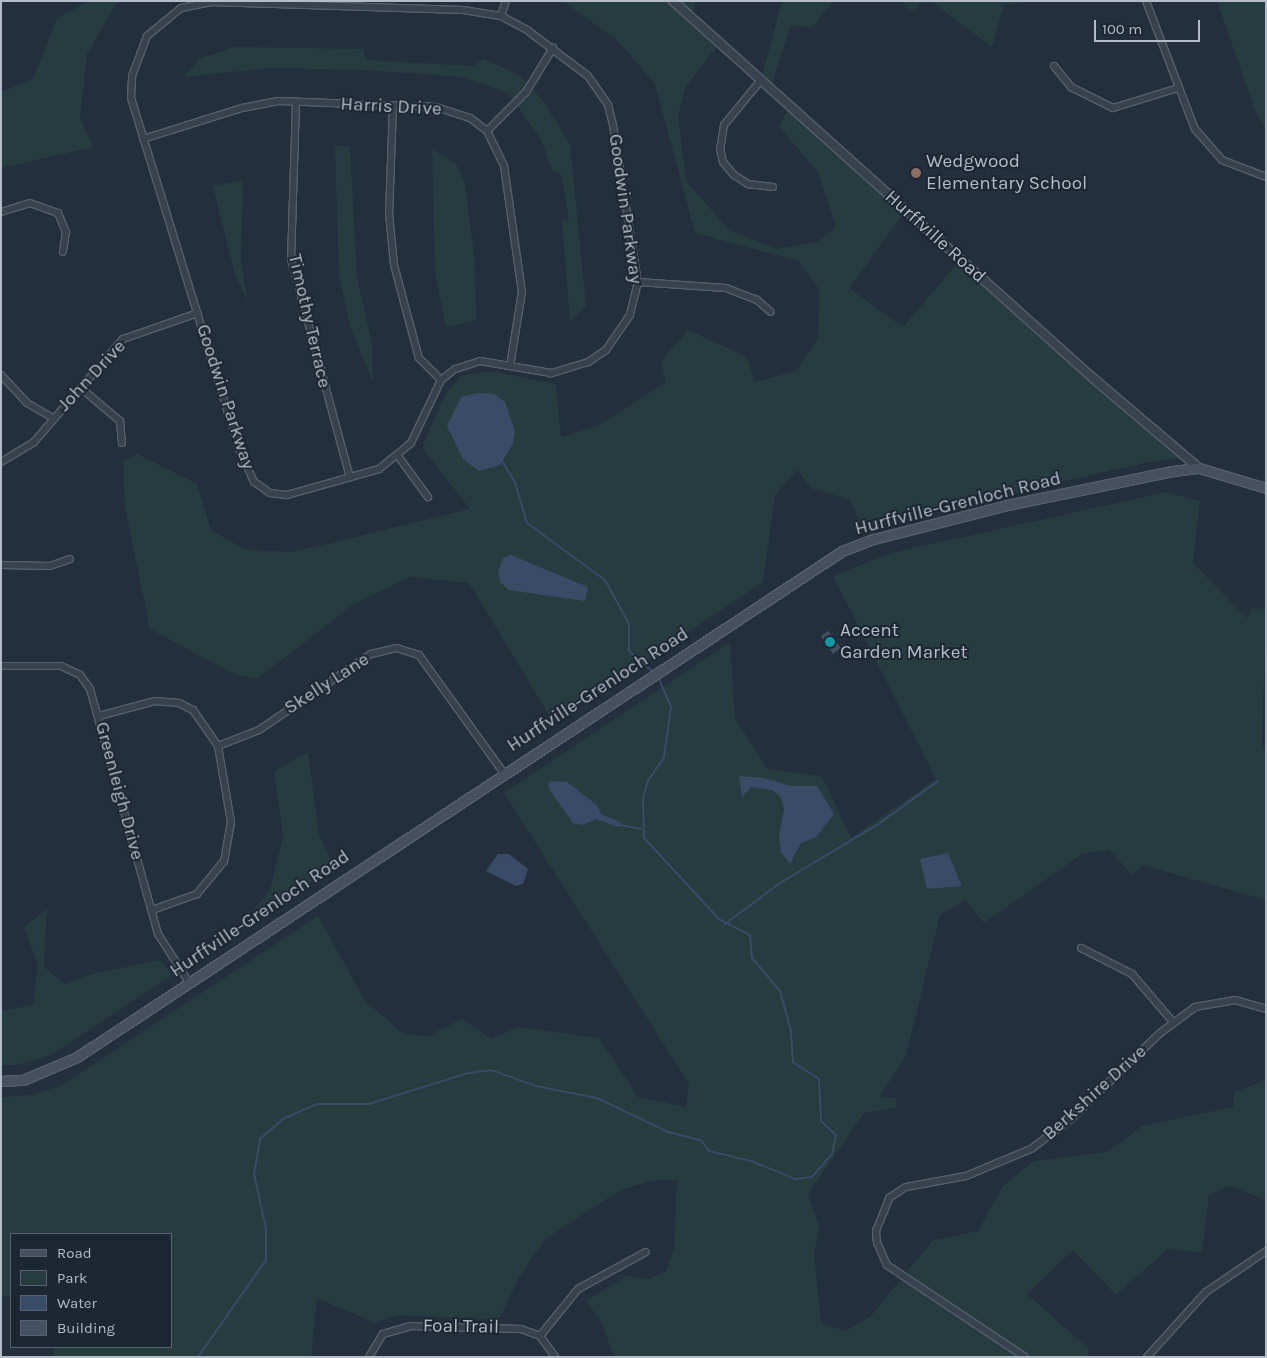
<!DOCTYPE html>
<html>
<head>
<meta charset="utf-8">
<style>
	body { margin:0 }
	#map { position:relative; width:1267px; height:1358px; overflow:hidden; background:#242f3e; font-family:Karla,sans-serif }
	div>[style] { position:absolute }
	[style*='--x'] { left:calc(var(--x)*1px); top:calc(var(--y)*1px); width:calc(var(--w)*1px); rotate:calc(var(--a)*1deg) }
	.green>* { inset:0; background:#263c3f }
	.water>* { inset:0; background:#394c67 }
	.stream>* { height:2px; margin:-1px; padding:0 1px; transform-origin:1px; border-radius:1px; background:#394c67 }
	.building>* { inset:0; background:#455162 }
	.roads { filter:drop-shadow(1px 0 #565f6c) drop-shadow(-1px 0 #565f6c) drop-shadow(0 1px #565f6c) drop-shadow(0 -1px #565f6c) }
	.minor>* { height:6px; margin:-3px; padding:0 3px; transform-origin:3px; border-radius:3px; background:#38414e }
	.tertiary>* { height:8px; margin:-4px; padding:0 4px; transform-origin:4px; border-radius:4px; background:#38414e }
	.secondary>* { height:9px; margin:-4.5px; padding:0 4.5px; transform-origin:4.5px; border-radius:4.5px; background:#465061 }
	.dots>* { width:14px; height:14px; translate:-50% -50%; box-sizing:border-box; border:2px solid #1d2633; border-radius:50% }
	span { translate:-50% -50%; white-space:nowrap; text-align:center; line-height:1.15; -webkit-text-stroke:4px #1d2633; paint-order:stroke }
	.street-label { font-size:19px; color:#b4bcc9 }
	.poi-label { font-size:19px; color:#b4bcc9 }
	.left { translate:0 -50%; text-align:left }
	.frame { position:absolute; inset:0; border:2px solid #b4bcc9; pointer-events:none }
	.legend { position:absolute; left:10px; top:1233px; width:162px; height:115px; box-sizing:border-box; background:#1d2633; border:1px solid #59626f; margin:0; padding:6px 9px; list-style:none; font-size:15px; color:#b4bcc9 }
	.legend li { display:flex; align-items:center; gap:10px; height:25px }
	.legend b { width:25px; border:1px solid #59626f }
	.scale { position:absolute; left:1094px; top:20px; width:106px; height:22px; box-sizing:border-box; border:2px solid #b4bcc9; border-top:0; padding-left:6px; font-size:15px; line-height:18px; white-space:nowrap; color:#b4bcc9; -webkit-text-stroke:4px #1d2633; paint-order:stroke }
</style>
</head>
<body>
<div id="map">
	<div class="green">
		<i style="clip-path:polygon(89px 1px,118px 1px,87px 54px,80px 118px,93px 147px,1px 168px,1px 92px,33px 79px,57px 18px)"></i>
		<i style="clip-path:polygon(563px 1px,696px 1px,693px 12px,722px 40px,686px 86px,678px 116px,686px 181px,730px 231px,778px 249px,817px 242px,836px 227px,818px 172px,779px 127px,791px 104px,906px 210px,849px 288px,903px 327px,961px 259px,1184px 458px,1148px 462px,862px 528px,850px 500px,811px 488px,798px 470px,775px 495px,763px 582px,553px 722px,469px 583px,409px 577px,354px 604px,257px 679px,236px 675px,150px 629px,125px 507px,123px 462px,137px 454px,197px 484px,211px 530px,246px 550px,293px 552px,470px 509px,422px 448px,445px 395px,461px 376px,490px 371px,556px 384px,561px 437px,598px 426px,666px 382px,661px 361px,688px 330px,747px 357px,755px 382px,796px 371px,818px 339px,819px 289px,798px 261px,695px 233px,655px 84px,618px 41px)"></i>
		<i style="clip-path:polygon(782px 1px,834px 1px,811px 28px,791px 25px,771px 86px,762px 76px)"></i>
		<i style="clip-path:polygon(902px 1px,1029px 1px,1004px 5px,992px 47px,931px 1px,921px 3px,913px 12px)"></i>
		<i style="clip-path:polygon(1217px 1px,1266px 1px,1266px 129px,1256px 113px)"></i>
		<i style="clip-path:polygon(235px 47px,363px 49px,366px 60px,473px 66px,484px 59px,521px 76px,543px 101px,570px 144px,586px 306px,570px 322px,562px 221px,569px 219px,561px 174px,552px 171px,541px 139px,508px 93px,462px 77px,364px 70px,269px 68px,184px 77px,199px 59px)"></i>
		<i style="clip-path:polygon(335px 146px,350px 146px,357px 278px,372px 343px,373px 382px,351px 329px,339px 277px)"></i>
		<i style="clip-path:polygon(432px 149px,456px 164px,465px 184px,475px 263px,476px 320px,446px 327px,435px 273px)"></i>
		<i style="clip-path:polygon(243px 180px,241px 260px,248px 303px,235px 274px,213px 186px)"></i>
		<i style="clip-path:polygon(1166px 492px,1200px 501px,1193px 563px,1247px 618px,1251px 609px,1266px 608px,1262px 744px,1266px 752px,1266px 900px,1142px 865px,1133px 875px,1109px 850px,1082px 854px,984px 923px,966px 900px,940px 915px,906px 1056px,879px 1097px,896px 1098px,896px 1108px,864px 1113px,808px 1194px,819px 1227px,814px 1254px,821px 1323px,845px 1331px,870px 1317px,933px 1240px,978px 1231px,1003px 1186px,1034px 1161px,1107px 1152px,1142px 1126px,1233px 1107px,1234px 1092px,1266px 1080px,1266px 1200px,1229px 1186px,1209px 1195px,1202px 1253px,1168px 1249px,1116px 1295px,1073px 1250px,1027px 1294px,1089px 1349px,1087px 1357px,1022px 1357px,1017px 1353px,1015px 1357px,614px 1357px,602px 1323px,586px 1301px,626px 1276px,648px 1279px,666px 1272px,674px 1248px,677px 1180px,649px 1181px,619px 1191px,545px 1239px,519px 1277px,499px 1320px,397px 1315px,375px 1323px,317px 1298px,311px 1357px,54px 1357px,55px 1347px,171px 1347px,171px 1234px,11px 1234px,11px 1297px,1px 1296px,1px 1097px,33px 1095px,64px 1084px,318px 916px,365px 1001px,404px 1034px,428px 1036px,462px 1019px,491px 1039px,519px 1027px,599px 1038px,638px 1097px,686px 1107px,689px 1084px,504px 793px,730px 642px,735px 718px,767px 769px,822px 776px,851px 838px,936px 779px,833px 576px,890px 553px)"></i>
		<i style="clip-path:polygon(308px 752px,319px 835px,334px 867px,236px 931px,270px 890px,283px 837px,274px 771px)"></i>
		<i style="clip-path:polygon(47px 909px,44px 967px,65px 984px,92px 974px,160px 960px,172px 975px,51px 1055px,17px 1065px,1px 1065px,1px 1011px,33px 1005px,38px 965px,24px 927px)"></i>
	</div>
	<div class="water">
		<i style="clip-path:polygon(478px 393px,494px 394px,505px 402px,515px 431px,513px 444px,500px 465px,479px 471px,463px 459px,447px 426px,461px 397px)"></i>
		<i style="clip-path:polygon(511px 555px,588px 587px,585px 601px,509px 590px,500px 582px,498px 571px,503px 558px)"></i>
		<i style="clip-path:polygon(739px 776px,764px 778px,791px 786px,817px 786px,834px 814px,816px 837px,801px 843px,790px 864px,781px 852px,779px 835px,784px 810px,781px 797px,772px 790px,751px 787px,742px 797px)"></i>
		<i style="clip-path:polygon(552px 781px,567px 782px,597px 805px,601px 814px,622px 823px,618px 827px,596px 819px,582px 825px,573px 823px,549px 789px,548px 783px)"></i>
		<i style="clip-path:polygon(948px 853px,962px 886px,927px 889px,920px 859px)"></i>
		<i style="clip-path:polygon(498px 854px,509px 854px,528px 869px,523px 884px,516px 886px,486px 871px)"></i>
	</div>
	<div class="stream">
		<i style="--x:502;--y:461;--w:26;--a:59"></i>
		<i style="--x:515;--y:483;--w:42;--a:73.3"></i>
		<i style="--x:527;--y:523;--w:97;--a:36.2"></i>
		<i style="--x:605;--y:580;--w:50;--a:61.4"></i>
		<i style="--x:629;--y:624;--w:27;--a:90"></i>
		<i style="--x:629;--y:651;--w:29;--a:41"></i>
		<i style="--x:619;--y:825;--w:22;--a:10"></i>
		<i style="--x:725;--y:924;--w:69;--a:-36.7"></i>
		<i style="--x:780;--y:883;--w:113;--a:-30.9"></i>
		<i style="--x:877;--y:825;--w:75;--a:-35.8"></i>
		<i style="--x:198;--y:1357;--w:118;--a:-55"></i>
		<i style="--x:266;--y:1260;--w:31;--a:-90"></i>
		<i style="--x:266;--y:1229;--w:56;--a:-102.3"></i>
		<i style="--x:254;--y:1174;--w:36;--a:-80"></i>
		<i style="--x:260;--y:1139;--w:30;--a:-41"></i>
		<i style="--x:283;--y:1119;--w:36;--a:-24"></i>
		<i style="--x:316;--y:1104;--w:53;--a:0"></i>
		<i style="--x:369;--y:1104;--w:104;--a:-17.4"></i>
		<i style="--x:468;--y:1073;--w:23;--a:-7"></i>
		<i style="--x:491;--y:1070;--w:48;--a:19.6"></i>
		<i style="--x:536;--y:1086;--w:62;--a:11.1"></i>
		<i style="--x:597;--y:1098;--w:79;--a:25.6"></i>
		<i style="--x:668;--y:1132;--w:34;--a:14"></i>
		<i style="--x:701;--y:1140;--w:14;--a:54"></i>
		<i style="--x:709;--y:1151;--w:43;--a:13.4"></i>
		<i style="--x:751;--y:1161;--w:48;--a:22.2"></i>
		<i style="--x:795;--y:1179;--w:17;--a:-7"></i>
		<i style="--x:812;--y:1177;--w:30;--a:-49"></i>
		<i style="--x:832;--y:1154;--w:19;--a:-78"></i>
		<i style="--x:836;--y:1135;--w:21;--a:-137"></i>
		<i style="--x:821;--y:1121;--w:42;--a:-92.7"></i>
		<i style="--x:819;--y:1079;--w:31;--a:-147"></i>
		<i style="--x:793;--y:1062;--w:31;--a:-94"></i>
		<i style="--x:791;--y:1031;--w:41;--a:-105.4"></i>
		<i style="--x:780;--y:991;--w:43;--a:-130.3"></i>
		<i style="--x:752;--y:958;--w:23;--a:-95"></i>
		<i style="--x:750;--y:935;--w:35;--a:-153"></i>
		<i style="--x:719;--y:919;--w:110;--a:-132.8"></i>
		<i style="--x:644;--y:838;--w:40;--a:-91.4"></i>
		<i style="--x:643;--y:798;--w:18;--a:-74"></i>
		<i style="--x:648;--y:781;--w:29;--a:-56"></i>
		<i style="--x:664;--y:757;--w:50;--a:-82"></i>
		<i style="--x:671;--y:707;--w:30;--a:-113"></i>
	</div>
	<div class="building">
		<i style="clip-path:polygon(828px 631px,841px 648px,833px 654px,821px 636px)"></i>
	</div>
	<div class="roads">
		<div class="minor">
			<i style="--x:1146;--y:1;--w:137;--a:69.1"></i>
			<i style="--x:1195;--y:129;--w:41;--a:48.9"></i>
			<i style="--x:1222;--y:160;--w:47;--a:21.1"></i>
			<i style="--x:211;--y:2;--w:252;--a:1.8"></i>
			<i style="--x:463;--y:10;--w:38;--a:9"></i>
			<i style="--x:501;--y:16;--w:30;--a:28"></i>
			<i style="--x:527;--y:30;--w:76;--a:37"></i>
			<i style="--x:588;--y:76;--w:35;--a:55"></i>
			<i style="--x:608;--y:105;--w:21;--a:76"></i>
			<i style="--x:613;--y:125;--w:159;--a:81"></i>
			<i style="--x:638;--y:282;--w:34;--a:104"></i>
			<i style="--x:630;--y:315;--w:42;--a:124.4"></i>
			<i style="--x:606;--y:350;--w:22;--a:146"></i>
			<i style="--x:588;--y:362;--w:39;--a:163"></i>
			<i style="--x:551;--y:373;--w:72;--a:-170.4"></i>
			<i style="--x:480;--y:361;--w:26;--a:162"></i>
			<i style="--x:455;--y:369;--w:18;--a:142"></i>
			<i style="--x:441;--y:380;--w:70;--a:115.5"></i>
			<i style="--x:411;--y:443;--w:41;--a:140.9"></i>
			<i style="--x:379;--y:469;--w:96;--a:164.2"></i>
			<i style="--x:287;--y:495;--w:17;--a:-173"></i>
			<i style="--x:270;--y:493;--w:19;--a:-145"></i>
			<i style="--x:254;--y:482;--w:36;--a:-114"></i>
			<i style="--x:239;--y:449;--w:367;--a:-107.1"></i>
			<i style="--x:131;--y:98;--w:22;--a:-87"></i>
			<i style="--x:132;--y:76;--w:43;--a:-69.4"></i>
			<i style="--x:147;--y:36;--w:44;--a:-39.5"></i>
			<i style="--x:181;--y:8;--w:31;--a:-11"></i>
			<i style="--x:501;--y:16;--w:16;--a:-72"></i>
			<i style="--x:1054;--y:66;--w:27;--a:51"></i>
			<i style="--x:1071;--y:87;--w:47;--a:26.6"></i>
			<i style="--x:1113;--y:108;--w:68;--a:-17.1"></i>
			<i style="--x:761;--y:80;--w:58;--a:129.4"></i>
			<i style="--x:724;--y:125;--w:24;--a:99"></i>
			<i style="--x:720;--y:149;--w:13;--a:77"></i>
			<i style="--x:723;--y:162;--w:17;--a:50"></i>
			<i style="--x:734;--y:175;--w:17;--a:33"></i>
			<i style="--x:748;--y:184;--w:25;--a:7"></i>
			<i style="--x:296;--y:102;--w:157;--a:91.8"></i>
			<i style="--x:291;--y:259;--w:226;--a:74.9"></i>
			<i style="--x:393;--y:106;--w:107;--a:92.1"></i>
			<i style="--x:389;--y:213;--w:52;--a:84.5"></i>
			<i style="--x:394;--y:265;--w:96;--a:75"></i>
			<i style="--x:419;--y:358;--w:31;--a:45"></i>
			<i style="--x:487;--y:131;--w:55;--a:-45"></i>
			<i style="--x:526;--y:92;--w:52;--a:-58.5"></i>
			<i style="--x:143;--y:139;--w:104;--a:-17.4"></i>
			<i style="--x:242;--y:108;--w:37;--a:-11"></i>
			<i style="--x:278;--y:101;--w:158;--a:2.2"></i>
			<i style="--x:436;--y:107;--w:36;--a:18"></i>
			<i style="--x:470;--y:118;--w:21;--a:37"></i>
			<i style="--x:487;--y:131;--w:39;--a:64"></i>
			<i style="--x:504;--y:166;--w:127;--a:81.9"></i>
			<i style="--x:522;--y:292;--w:75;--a:99.2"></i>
			<i style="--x:1;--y:212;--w:30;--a:-17"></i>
			<i style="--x:30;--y:203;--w:30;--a:20"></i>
			<i style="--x:58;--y:213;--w:21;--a:67"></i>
			<i style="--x:66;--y:232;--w:20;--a:99"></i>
			<i style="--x:638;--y:282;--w:88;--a:3.9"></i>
			<i style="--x:726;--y:288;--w:33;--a:21"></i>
			<i style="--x:757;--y:300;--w:18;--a:41"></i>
			<i style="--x:1;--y:375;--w:38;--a:47"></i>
			<i style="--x:27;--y:403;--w:30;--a:30"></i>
			<i style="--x:82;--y:389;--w:50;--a:40.1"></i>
			<i style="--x:120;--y:421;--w:22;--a:85"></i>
			<i style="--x:398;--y:456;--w:51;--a:53.8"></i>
			<i style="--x:1;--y:462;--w:39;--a:-31"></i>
			<i style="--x:34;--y:442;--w:136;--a:-49.2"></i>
			<i style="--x:123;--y:339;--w:79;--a:-19.1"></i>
			<i style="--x:1;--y:565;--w:49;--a:1.2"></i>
			<i style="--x:50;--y:566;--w:21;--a:-19"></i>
			<i style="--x:1;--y:666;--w:60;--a:0"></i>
			<i style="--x:61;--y:666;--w:21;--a:25"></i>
			<i style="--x:80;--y:675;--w:17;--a:54"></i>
			<i style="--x:90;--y:689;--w:254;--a:74.5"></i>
			<i style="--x:158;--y:934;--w:56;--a:57.4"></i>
			<i style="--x:99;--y:716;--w:58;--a:-15"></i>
			<i style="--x:155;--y:701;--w:24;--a:5"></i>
			<i style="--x:179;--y:703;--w:16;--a:27"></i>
			<i style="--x:193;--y:710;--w:44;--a:55.2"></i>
			<i style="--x:218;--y:746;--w:77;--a:80.3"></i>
			<i style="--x:231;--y:822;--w:40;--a:100"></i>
			<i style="--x:224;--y:861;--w:43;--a:129.3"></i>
			<i style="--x:197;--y:894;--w:48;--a:160.4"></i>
			<i style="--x:218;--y:746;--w:44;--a:-21.3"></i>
			<i style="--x:259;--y:730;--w:135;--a:-34.2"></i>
			<i style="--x:371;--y:654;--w:27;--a:-13"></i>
			<i style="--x:397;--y:648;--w:23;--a:18"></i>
			<i style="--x:419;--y:655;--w:144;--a:54.3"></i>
			<i style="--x:1081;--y:948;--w:57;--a:27"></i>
			<i style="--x:1132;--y:974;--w:63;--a:49.5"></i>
			<i style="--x:540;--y:1336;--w:60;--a:-51"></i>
			<i style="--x:578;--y:1289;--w:77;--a:-28.6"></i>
			<i style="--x:369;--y:1357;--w:27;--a:-59"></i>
			<i style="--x:383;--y:1334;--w:29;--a:-16"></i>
			<i style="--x:411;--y:1326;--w:110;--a:1.6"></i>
			<i style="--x:521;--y:1329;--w:20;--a:20"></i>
			<i style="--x:540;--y:1336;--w:26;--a:54"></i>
			<i style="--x:1025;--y:1357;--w:166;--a:-146.3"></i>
			<i style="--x:887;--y:1265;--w:24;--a:-114"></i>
			<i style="--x:877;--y:1243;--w:12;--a:-95"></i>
			<i style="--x:876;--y:1231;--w:35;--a:-68"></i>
			<i style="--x:889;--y:1198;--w:20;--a:-33"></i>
			<i style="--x:906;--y:1187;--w:61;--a:-10.4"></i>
			<i style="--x:966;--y:1176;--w:70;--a:-22.6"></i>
			<i style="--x:1031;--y:1149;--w:50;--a:-36.9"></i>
			<i style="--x:1071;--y:1119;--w:122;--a:-44"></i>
			<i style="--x:1159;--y:1034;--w:45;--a:-36.9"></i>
			<i style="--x:1195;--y:1007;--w:41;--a:-9.9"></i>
			<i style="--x:1235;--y:1000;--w:32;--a:16"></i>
			<i style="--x:1147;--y:1357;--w:88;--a:-47.8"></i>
			<i style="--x:1206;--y:1292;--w:73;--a:-34.3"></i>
		</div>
		<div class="tertiary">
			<i style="--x:673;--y:1;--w:566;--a:41.92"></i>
			<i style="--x:1094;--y:379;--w:138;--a:40.3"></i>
		</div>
		<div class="secondary">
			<i style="--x:1;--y:1081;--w:22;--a:-3"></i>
			<i style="--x:23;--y:1080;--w:59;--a:-23.1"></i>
			<i style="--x:77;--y:1057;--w:917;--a:-33.48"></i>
			<i style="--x:842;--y:551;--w:34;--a:-21"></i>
			<i style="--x:874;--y:539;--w:137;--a:-14.3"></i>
			<i style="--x:1007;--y:505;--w:169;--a:-11.6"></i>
			<i style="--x:1173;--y:471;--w:26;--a:-7"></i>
			<i style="--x:1199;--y:468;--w:70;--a:16.6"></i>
		</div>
	</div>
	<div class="dots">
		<i style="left:916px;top:173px;background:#8d6e63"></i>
		<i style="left:830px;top:642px;background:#0f9aa8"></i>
	</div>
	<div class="street-label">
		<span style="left:391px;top:107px;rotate:3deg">Harris Drive</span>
		<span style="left:625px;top:209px;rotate:82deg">Goodwin Parkway</span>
		<span style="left:935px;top:237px;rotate:42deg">Hurffville Road</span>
		<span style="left:309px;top:321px;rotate:77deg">Timothy Terrace</span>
		<span style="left:92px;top:376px;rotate:-47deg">John Drive</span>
		<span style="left:225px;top:397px;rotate:72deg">Goodwin Parkway</span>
		<span style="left:958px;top:504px;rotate:-14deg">Hurffville-Grenloch Road</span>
		<span style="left:327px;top:684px;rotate:-33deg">Skelly Lane</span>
		<span style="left:598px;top:690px;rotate:-33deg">Hurffville-Grenloch Road</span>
		<span style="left:119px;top:791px;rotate:75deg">Greenleigh Drive</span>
		<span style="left:260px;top:914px;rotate:-34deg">Hurffville-Grenloch Road</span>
		<span style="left:1095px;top:1093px;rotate:-42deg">Berkshire Drive</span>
		<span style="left:461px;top:1327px;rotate:1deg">Foal Trail</span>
	</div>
	<div class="poi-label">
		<span class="left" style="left:926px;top:173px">Wedgwood<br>Elementary School</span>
		<span class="left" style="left:840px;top:642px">Accent<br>Garden Market</span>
	</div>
	<div class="frame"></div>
	<ul class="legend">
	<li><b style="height:6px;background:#465061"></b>Road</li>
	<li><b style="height:14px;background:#263c3f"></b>Park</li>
	<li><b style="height:14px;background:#394c67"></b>Water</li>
	<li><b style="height:14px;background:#455162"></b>Building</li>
	</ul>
	<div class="scale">100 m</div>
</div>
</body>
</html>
